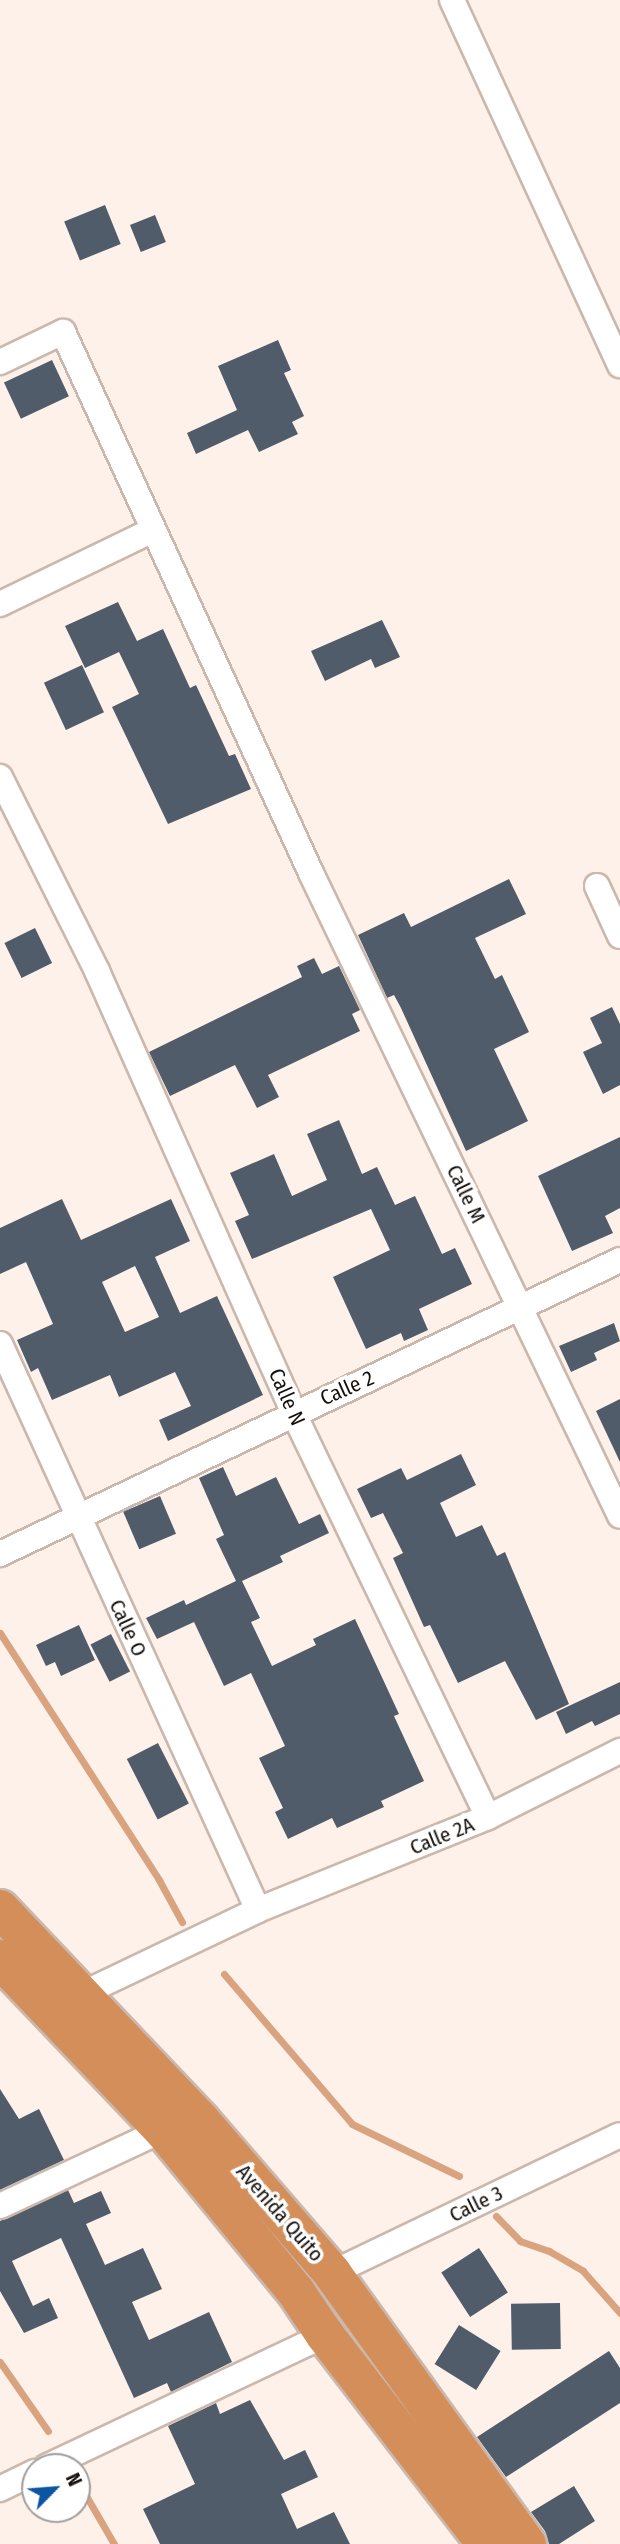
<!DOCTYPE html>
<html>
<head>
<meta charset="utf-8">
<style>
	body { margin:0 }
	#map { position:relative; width:620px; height:2544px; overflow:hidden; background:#fdf1ea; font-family:"Fira Sans Condensed",sans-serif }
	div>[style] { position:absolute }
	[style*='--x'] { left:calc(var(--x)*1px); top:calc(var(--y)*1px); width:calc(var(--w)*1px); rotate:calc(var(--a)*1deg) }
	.stream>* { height:7px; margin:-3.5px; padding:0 3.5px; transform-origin:3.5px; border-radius:3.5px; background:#d9a380 }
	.building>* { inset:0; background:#515c6a; transform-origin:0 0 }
	.roads { filter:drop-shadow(2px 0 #cbb8ad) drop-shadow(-2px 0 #cbb8ad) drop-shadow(0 2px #cbb8ad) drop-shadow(0 -2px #cbb8ad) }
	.minor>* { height:24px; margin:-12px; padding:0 12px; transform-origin:12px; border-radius:12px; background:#fff }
	.trunk>* { height:38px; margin:-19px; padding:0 19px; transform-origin:19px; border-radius:19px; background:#d38e5a }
	span { translate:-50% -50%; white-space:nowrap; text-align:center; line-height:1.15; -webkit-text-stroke:7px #fff; paint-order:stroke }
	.street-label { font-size:21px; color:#140e0a }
	.north { position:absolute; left:21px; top:2453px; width:70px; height:70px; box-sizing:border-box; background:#fff; border:2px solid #a19f9d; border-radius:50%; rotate:65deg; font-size:19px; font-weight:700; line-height:28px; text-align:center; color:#140e0a }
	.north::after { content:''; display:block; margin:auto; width:24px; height:32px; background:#0b55a4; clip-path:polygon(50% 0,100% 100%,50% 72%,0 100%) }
</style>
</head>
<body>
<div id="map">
	<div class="stream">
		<i style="--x:0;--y:1633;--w:294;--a:57.2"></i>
		<i style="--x:159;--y:1880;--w:48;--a:61.3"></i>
		<i style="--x:224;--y:1974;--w:197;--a:49.5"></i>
		<i style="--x:352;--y:2124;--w:119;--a:25.9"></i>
		<i style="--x:496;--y:2216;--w:35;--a:46"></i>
		<i style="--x:520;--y:2241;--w:31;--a:19"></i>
		<i style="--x:549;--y:2251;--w:39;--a:30"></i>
		<i style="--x:583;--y:2271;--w:56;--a:48.6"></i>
		<i style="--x:0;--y:2362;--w:84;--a:55.2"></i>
		<i style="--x:81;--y:2487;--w:66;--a:59.9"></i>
	</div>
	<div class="building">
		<i style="left:105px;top:205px;width:42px;height:44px;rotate:68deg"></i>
		<i style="left:155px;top:215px;width:29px;height:27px;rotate:68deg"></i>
		<i style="clip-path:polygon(278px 340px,291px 370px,284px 373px,304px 416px,292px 422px,298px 434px,259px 452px,248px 430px,196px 454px,187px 433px,237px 410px,218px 366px)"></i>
		<i style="left:52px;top:360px;width:40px;height:53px;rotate:65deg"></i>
		<i style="clip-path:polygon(118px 602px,137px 641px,163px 629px,190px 688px,196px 685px,229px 756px,235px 754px,251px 789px,168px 824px,112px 707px,139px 694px,119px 652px,85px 668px,65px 626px)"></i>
		<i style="clip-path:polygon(382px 620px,400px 657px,375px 668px,371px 659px,325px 681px,311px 651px)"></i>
		<i style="left:82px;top:665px;width:52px;height:42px;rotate:65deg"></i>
		<i style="clip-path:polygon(509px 879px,526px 914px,475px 938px,495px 979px,502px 975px,529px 1032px,494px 1049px,528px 1121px,466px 1151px,401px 1008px,394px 995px,387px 998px,358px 935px,404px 913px,411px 927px)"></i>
		<i style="left:35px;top:928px;width:39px;height:34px;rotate:64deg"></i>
		<i style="clip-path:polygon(314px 958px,322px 974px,339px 966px,360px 1010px,352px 1014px,360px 1031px,268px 1075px,279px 1097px,257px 1108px,235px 1065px,170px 1096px,149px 1052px,302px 977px,297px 966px)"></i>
		<i style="clip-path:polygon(612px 1007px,620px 1024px,620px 1085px,603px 1094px,583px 1052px,602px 1043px,590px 1018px)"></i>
		<i style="clip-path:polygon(339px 1120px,362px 1174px,377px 1167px,395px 1205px,415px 1196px,442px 1254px,455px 1248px,472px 1284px,419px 1309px,428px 1330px,404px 1341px,401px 1333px,366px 1349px,333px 1277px,390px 1250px,371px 1209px,252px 1259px,235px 1221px,249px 1215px,230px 1173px,274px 1154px,292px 1196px,327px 1180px,307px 1134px)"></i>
		<i style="clip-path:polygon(620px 1137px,620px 1208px,605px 1216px,613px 1233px,572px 1251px,538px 1176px)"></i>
		<i style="clip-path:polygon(evenodd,62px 1199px,81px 1240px,171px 1199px,190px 1241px,155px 1257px,180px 1313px,217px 1296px,263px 1395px,168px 1441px,159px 1420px,191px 1406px,175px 1372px,119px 1397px,110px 1375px,52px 1400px,38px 1368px,31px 1372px,17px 1340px,53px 1324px,26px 1262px,0 1274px,0 1228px,62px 1199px,135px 1266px,159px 1317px,125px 1332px,102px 1282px,135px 1266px)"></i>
		<i style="clip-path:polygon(614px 1323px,620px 1341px,594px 1353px,597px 1360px,571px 1372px,559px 1346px)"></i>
		<i style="clip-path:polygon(620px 1399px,620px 1462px,596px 1411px)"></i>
		<i style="clip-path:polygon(461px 1454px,476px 1485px,440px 1503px,456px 1537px,482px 1525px,497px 1556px,505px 1552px,569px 1704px,536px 1720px,505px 1661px,458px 1683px,430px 1625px,424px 1627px,393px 1558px,403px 1553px,383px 1513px,371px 1518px,357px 1489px,401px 1468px,407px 1480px)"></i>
		<i style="clip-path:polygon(223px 1467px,236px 1496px,276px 1477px,299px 1524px,320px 1514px,329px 1533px,280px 1556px,283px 1562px,242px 1581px,260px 1618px,251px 1622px,272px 1666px,316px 1645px,313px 1639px,355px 1619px,399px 1714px,394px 1716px,424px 1781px,381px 1801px,384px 1807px,337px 1828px,332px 1818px,288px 1839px,275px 1812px,283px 1808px,259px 1758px,285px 1746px,251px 1673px,224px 1686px,194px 1622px,157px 1639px,146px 1618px,184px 1600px,186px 1605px,236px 1581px,216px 1539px,224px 1535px,199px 1478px)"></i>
		<i style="left:160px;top:1496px;width:41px;height:40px;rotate:67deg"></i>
		<i style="clip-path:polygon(79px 1625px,95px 1660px,61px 1676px,55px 1662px,46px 1666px,36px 1645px)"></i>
		<i style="left:111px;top:1634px;width:42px;height:23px;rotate:63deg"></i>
		<i style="clip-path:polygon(620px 1682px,620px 1714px,595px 1726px,592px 1721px,566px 1734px,556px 1712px)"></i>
		<i style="left:158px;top:1743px;width:68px;height:35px;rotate:63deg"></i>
		<i style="clip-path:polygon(0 2089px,19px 2119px,39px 2109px,64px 2160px,0 2190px)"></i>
		<i style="clip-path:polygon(68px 2190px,74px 2203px,101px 2191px,111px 2213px,86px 2224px,105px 2265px,143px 2248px,162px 2289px,132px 2302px,149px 2340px,209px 2312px,232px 2362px,171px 2392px,167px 2383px,134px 2398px,61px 2238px,12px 2261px,33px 2306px,49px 2298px,58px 2318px,24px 2333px,0 2291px,0 2221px)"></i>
		<i style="left:479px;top:2248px;width:53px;height:45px;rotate:57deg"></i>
		<i style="left:560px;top:2303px;width:46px;height:49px;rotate:89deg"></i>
		<i style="left:459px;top:2325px;width:49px;height:46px;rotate:32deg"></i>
		<i style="clip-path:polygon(609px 2351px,620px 2368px,620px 2403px,506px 2477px,477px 2437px)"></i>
		<i style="clip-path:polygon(250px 2400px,284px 2460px,305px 2450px,318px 2477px,281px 2494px,297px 2529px,334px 2512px,350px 2544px,160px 2544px,143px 2509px,195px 2484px,168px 2426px,216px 2403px,220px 2414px)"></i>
		<i style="clip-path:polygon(574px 2486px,595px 2521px,559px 2544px,549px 2544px,545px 2531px,531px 2512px)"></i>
	</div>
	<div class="roads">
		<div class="minor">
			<i style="--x:452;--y:0;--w:402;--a:65.3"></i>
			<i style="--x:0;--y:362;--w:70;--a:-25.5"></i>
			<i style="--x:63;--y:332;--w:595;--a:65.37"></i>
			<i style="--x:311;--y:873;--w:713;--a:64.33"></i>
			<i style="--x:0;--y:604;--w:170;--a:-25.8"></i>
			<i style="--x:0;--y:777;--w:217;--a:63.4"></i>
			<i style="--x:97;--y:971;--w:483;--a:66"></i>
			<i style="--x:293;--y:1412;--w:449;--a:64.3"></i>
			<i style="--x:597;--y:886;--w:55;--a:65.3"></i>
			<i style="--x:0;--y:1344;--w:622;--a:65.5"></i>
			<i style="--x:0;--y:1554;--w:686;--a:-25.37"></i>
			<i style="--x:82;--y:1994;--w:195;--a:-25.5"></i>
			<i style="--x:258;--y:1910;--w:248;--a:-22"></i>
			<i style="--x:488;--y:1817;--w:148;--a:-26.6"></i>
			<i style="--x:0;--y:2206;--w:180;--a:-25"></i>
			<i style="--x:332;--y:2273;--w:319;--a:-25.6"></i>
			<i style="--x:46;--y:2467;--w:309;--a:-25.3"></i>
			<i style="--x:0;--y:2489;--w:39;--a:-26"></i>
		</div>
		<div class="trunk">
			<i style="--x:0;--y:1909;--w:292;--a:46.5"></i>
			<i style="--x:201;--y:2121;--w:201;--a:49.2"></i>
			<i style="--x:332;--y:2273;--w:334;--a:54.3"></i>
			<i style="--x:0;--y:1959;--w:236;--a:46.4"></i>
			<i style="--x:163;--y:2130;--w:210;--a:50.6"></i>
			<i style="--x:296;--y:2292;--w:52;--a:56"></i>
			<i style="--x:325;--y:2335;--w:264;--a:52.4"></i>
		</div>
	</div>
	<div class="street-label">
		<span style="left:466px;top:1194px;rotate:64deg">Calle M</span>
		<span style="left:347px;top:1388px;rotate:-24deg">Calle 2</span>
		<span style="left:287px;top:1397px;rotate:66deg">Calle N</span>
		<span style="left:128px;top:1628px;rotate:65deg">Calle O</span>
		<span style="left:442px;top:1836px;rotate:-22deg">Calle 2A</span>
		<span style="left:476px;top:2204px;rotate:-26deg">Calle 3</span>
		<span style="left:280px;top:2213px;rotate:49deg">Avenida Quito</span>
	</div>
	<div class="north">N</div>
</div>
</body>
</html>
